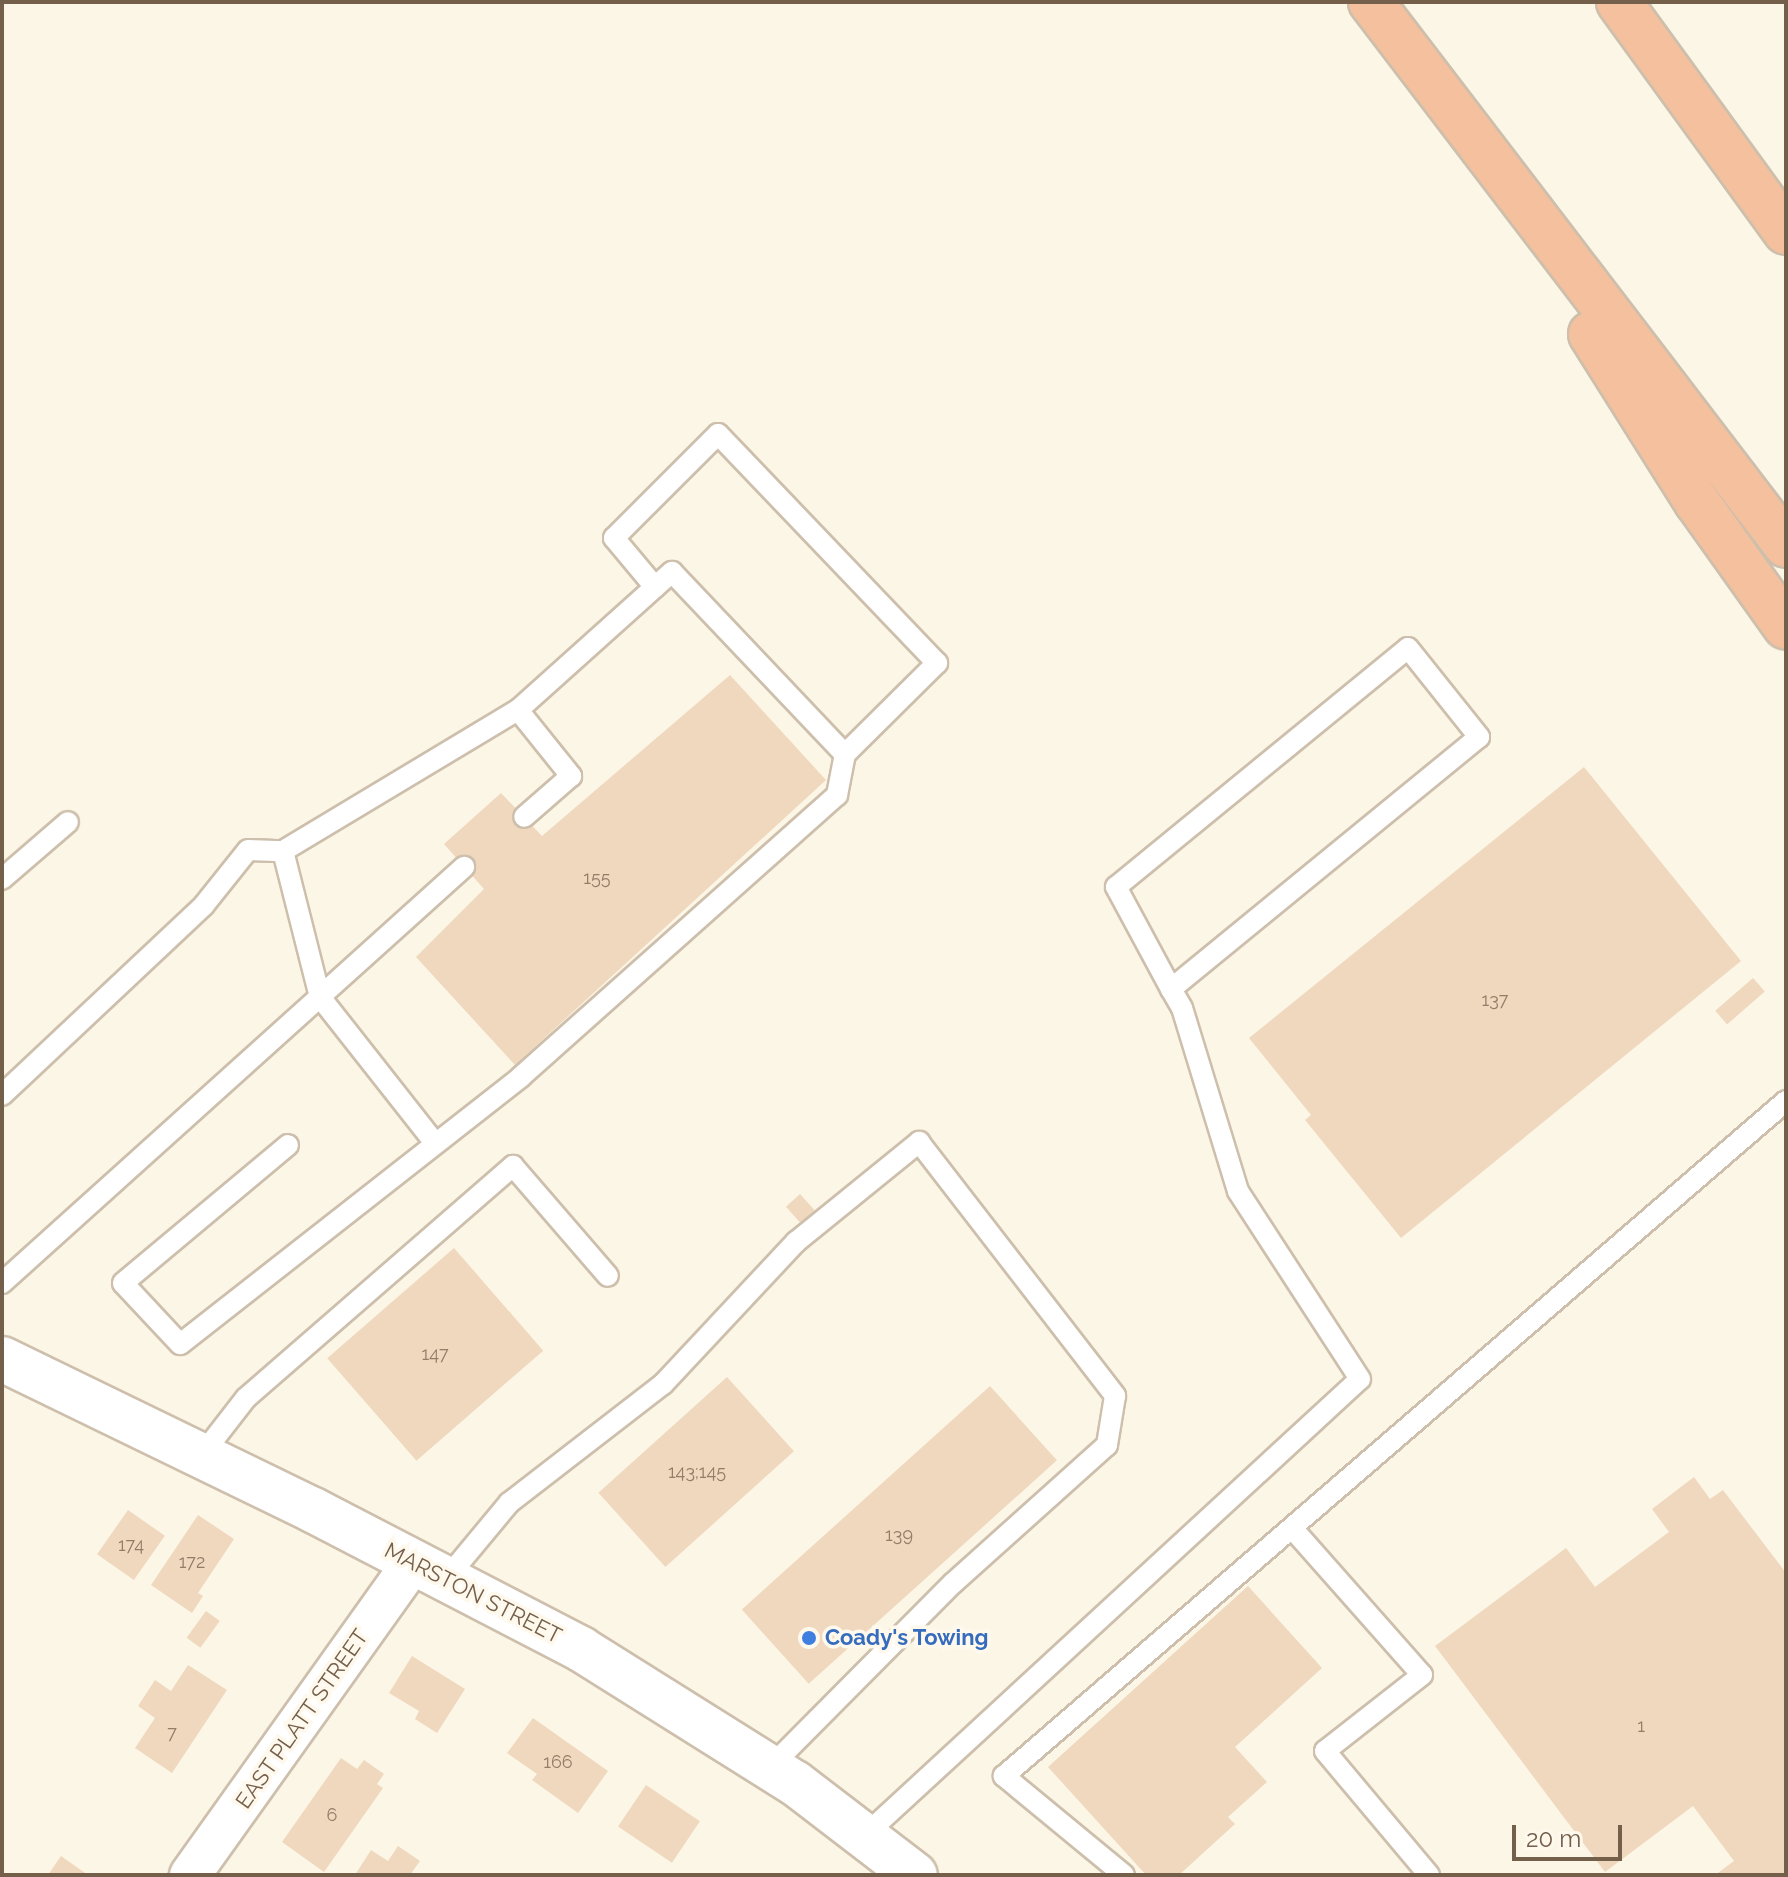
<!DOCTYPE html>
<html>
<head>
<meta charset="utf-8">
<style>
	body { margin:0 }
	#map { position:relative; width:1788px; height:1877px; overflow:hidden; background:#fcf6e6; font-family:Raleway,sans-serif }
	div>[style] { position:absolute }
	[style*='--x'] { left:calc(var(--x)*1px); top:calc(var(--y)*1px); width:calc(var(--w)*1px); rotate:calc(var(--a)*1deg) }
	.building>* { inset:0; background:#f0d8be; transform-origin:0 0 }
	.roads { filter:drop-shadow(2px 0 #cdbfac) drop-shadow(-2px 0 #cdbfac) drop-shadow(0 2px #cdbfac) drop-shadow(0 -2px #cdbfac) }
	.service>* { height:20px; margin:-10px; padding:0 10px; transform-origin:10px; border-radius:10px; background:#fff }
	.minor>* { height:40px; margin:-20px; padding:0 20px; transform-origin:20px; border-radius:20px; background:#fff }
	.secondary>* { height:44px; margin:-22px; padding:0 22px; transform-origin:22px; border-radius:22px; background:#fff }
	.motorway>* { height:44px; margin:-22px; padding:0 22px; transform-origin:22px; border-radius:22px; background:#f4c09e }
	.dots>* { width:22px; height:22px; translate:-50% -50%; box-sizing:border-box; border:4px solid #fef9ec; border-radius:50% }
	span { translate:-50% -50%; white-space:nowrap; text-align:center; line-height:1.15; -webkit-text-stroke:7px #fef9ec; paint-order:stroke }
	.number-label { font-size:18px; color:#937d68 }
	.number-label span { -webkit-text-stroke-width:0 }
	.street-label { font-size:22px; color:#745f4b }
	.shop-label { font-size:22px; color:#366cbe; font-weight:700 }
	.left { translate:0 -50%; text-align:left }
	.frame { position:absolute; inset:0; border:4px solid #745f4b; pointer-events:none }
	.scale { position:absolute; left:1512px; top:1825px; width:110px; height:36px; box-sizing:border-box; border:4px solid #745f4b; border-top:0; padding-left:10px; font-size:24px; line-height:28px; white-space:nowrap; color:#745f4b; -webkit-text-stroke:6px #fef9ec; paint-order:stroke }
</style>
</head>
<body>
<div id="map">
	<div class="building">
		<i style="clip-path:polygon(730px 675px,826px 780px,515px 1065px,416px 957px,484px 889px,444px 844px,501px 793px,542px 836px)"></i>
		<i style="clip-path:polygon(1584px 767px,1741px 961px,1401px 1238px,1305px 1120px,1311px 1115px,1249px 1038px)"></i>
		<i style="left:1753px;top:978px;width:18px;height:50px;rotate:49deg"></i>
		<i style="left:800px;top:1194px;width:25px;height:19px;rotate:48deg"></i>
		<i style="left:454px;top:1248px;width:136px;height:168px;rotate:49deg"></i>
		<i style="left:727px;top:1377px;width:100px;height:173px;rotate:48deg"></i>
		<i style="left:990px;top:1386px;width:100px;height:334px;rotate:48deg"></i>
		<i style="clip-path:polygon(1694px 1477px,1710px 1499px,1723px 1490px,1786px 1573px,1786px 1875px,1715px 1875px,1734px 1861px,1693px 1806px,1605px 1872px,1435px 1646px,1566px 1548px,1595px 1587px,1669px 1532px,1652px 1509px)"></i>
		<i style="left:128px;top:1510px;width:45px;height:54px;rotate:35deg"></i>
		<i style="clip-path:polygon(198px 1515px,234px 1539px,198px 1593px,203px 1596px,192px 1613px,151px 1585px)"></i>
		<i style="clip-path:polygon(1248px 1586px,1322px 1668px,1235px 1747px,1267px 1782px,1228px 1817px,1235px 1824px,1179px 1875px,1146px 1875px,1048px 1767px)"></i>
		<i style="left:206px;top:1611px;width:17px;height:33px;rotate:36deg"></i>
		<i style="clip-path:polygon(412px 1656px,465px 1689px,437px 1733px,415px 1719px,419px 1711px,389px 1693px)"></i>
		<i style="clip-path:polygon(188px 1665px,227px 1690px,172px 1773px,135px 1748px,155px 1718px,138px 1706px,155px 1680px,171px 1691px)"></i>
		<i style="clip-path:polygon(533px 1718px,608px 1771px,578px 1813px,532px 1780px,537px 1774px,507px 1753px)"></i>
		<i style="clip-path:polygon(341px 1758px,357px 1769px,364px 1760px,384px 1774px,377px 1784px,383px 1788px,324px 1872px,282px 1842px)"></i>
		<i style="left:646px;top:1785px;width:65px;height:50px;rotate:34deg"></i>
		<i style="clip-path:polygon(398px 1846px,420px 1861px,410px 1875px,355px 1875px,371px 1850px,388px 1861px)"></i>
		<i style="clip-path:polygon(61px 1856px,88px 1875px,48px 1875px)"></i>
	</div>
	<div class="roads">
		<div class="service">
			<i style="--x:655;--y:587;--w:64;--a:-129.9"></i>
			<i style="--x:614;--y:538;--w:147;--a:-45"></i>
			<i style="--x:718;--y:434;--w:317;--a:46.3"></i>
			<i style="--x:937;--y:663;--w:129;--a:135.3"></i>
			<i style="--x:518;--y:710;--w:85;--a:51.2"></i>
			<i style="--x:571;--y:776;--w:62;--a:138.9"></i>
			<i style="--x:283;--y:851;--w:274;--a:-31"></i>
			<i style="--x:518;--y:710;--w:207;--a:-41.9"></i>
			<i style="--x:672;--y:572;--w:251;--a:46.5"></i>
			<i style="--x:845;--y:754;--w:42;--a:101"></i>
			<i style="--x:837;--y:795;--w:424;--a:138.3"></i>
			<i style="--x:521;--y:1077;--w:433;--a:141.9"></i>
			<i style="--x:180;--y:1344;--w:83;--a:-133.1"></i>
			<i style="--x:123;--y:1283;--w:215;--a:-39.9"></i>
			<i style="--x:2;--y:879;--w:87;--a:-40.8"></i>
			<i style="--x:2;--y:1095;--w:277;--a:-43.2"></i>
			<i style="--x:204;--y:905;--w:70;--a:-51.3"></i>
			<i style="--x:248;--y:850;--w:35;--a:2"></i>
			<i style="--x:283;--y:851;--w:151;--a:75.8"></i>
			<i style="--x:320;--y:997;--w:186;--a:51.8"></i>
			<i style="--x:2;--y:1283;--w:622;--a:-42"></i>
			<i style="--x:201;--y:1456;--w:73;--a:-52.2"></i>
			<i style="--x:246;--y:1398;--w:354;--a:-41"></i>
			<i style="--x:513;--y:1166;--w:145;--a:49.2"></i>
			<i style="--x:1292;--y:1528;--w:196;--a:48.5"></i>
			<i style="--x:1422;--y:1675;--w:123;--a:141.9"></i>
			<i style="--x:1325;--y:1751;--w:162;--a:50"></i>
			<i style="--x:446;--y:1579;--w:99;--a:-50.3"></i>
			<i style="--x:509;--y:1503;--w:195;--a:-37.7"></i>
			<i style="--x:663;--y:1384;--w:195;--a:-46.9"></i>
			<i style="--x:796;--y:1242;--w:159;--a:-39.1"></i>
			<i style="--x:919;--y:1142;--w:321;--a:52.3"></i>
			<i style="--x:1115;--y:1396;--w:50;--a:99.3"></i>
			<i style="--x:1107;--y:1445;--w:207;--a:138.1"></i>
			<i style="--x:953;--y:1583;--w:260;--a:134.8"></i>
			<i style="--x:864;--y:1836;--w:674;--a:-42.66"></i>
			<i style="--x:1360;--y:1379;--w:224;--a:-123"></i>
			<i style="--x:1238;--y:1191;--w:191;--a:-107"></i>
			<i style="--x:1182;--y:1008;--w:22;--a:-120"></i>
			<i style="--x:1171;--y:989;--w:116;--a:-118.3"></i>
			<i style="--x:1116;--y:887;--w:377;--a:-39.3"></i>
			<i style="--x:1408;--y:648;--w:114;--a:51.4"></i>
			<i style="--x:1479;--y:737;--w:398;--a:140.7"></i>
			<i style="--x:1124;--y:1875;--w:156;--a:-140.5"></i>
			<i style="--x:1004;--y:1776;--w:1033;--a:-40.8"></i>
		</div>
		<div class="minor">
			<i style="--x:190;--y:1875;--w:384;--a:-54.5"></i>
		</div>
		<div class="secondary">
			<i style="--x:2;--y:1359;--w:346;--a:25.9"></i>
			<i style="--x:313;--y:1510;--w:302;--a:27.4"></i>
			<i style="--x:581;--y:1649;--w:252;--a:32.1"></i>
			<i style="--x:795;--y:1783;--w:151;--a:37.5"></i>
		</div>
		<div class="motorway">
			<i style="--x:1371;--y:2;--w:683;--a:52.61"></i>
			<i style="--x:1619;--y:2;--w:284;--a:54"></i>
			<i style="--x:1591;--y:334;--w:199;--a:57.8"></i>
			<i style="--x:1697;--y:502;--w:153;--a:54.5"></i>
		</div>
	</div>
	<div class="dots">
		<i style="left:809px;top:1638px;background:#3f7fe0"></i>
	</div>
	<div class="number-label">
		<span style="left:597px;top:878px">155</span>
		<span style="left:1495px;top:1000px">137</span>
		<span style="left:435px;top:1354px">147</span>
		<span style="left:697px;top:1472px">143;145</span>
		<span style="left:899px;top:1535px">139</span>
		<span style="left:131px;top:1545px">174</span>
		<span style="left:192px;top:1562px">172</span>
		<span style="left:1641px;top:1726px">1</span>
		<span style="left:172px;top:1733px">7</span>
		<span style="left:558px;top:1762px">166</span>
		<span style="left:332px;top:1815px">6</span>
	</div>
	<div class="street-label">
		<span style="left:473px;top:1593px;rotate:27deg">MARSTON STREET</span>
		<span style="left:302px;top:1719px;rotate:-55deg">EAST PLATT STREET</span>
	</div>
	<div class="shop-label">
		<span class="left" style="left:825px;top:1638px">Coady's Towing</span>
	</div>
	<div class="frame"></div>
	<div class="scale">20 m</div>
</div>
</body>
</html>
